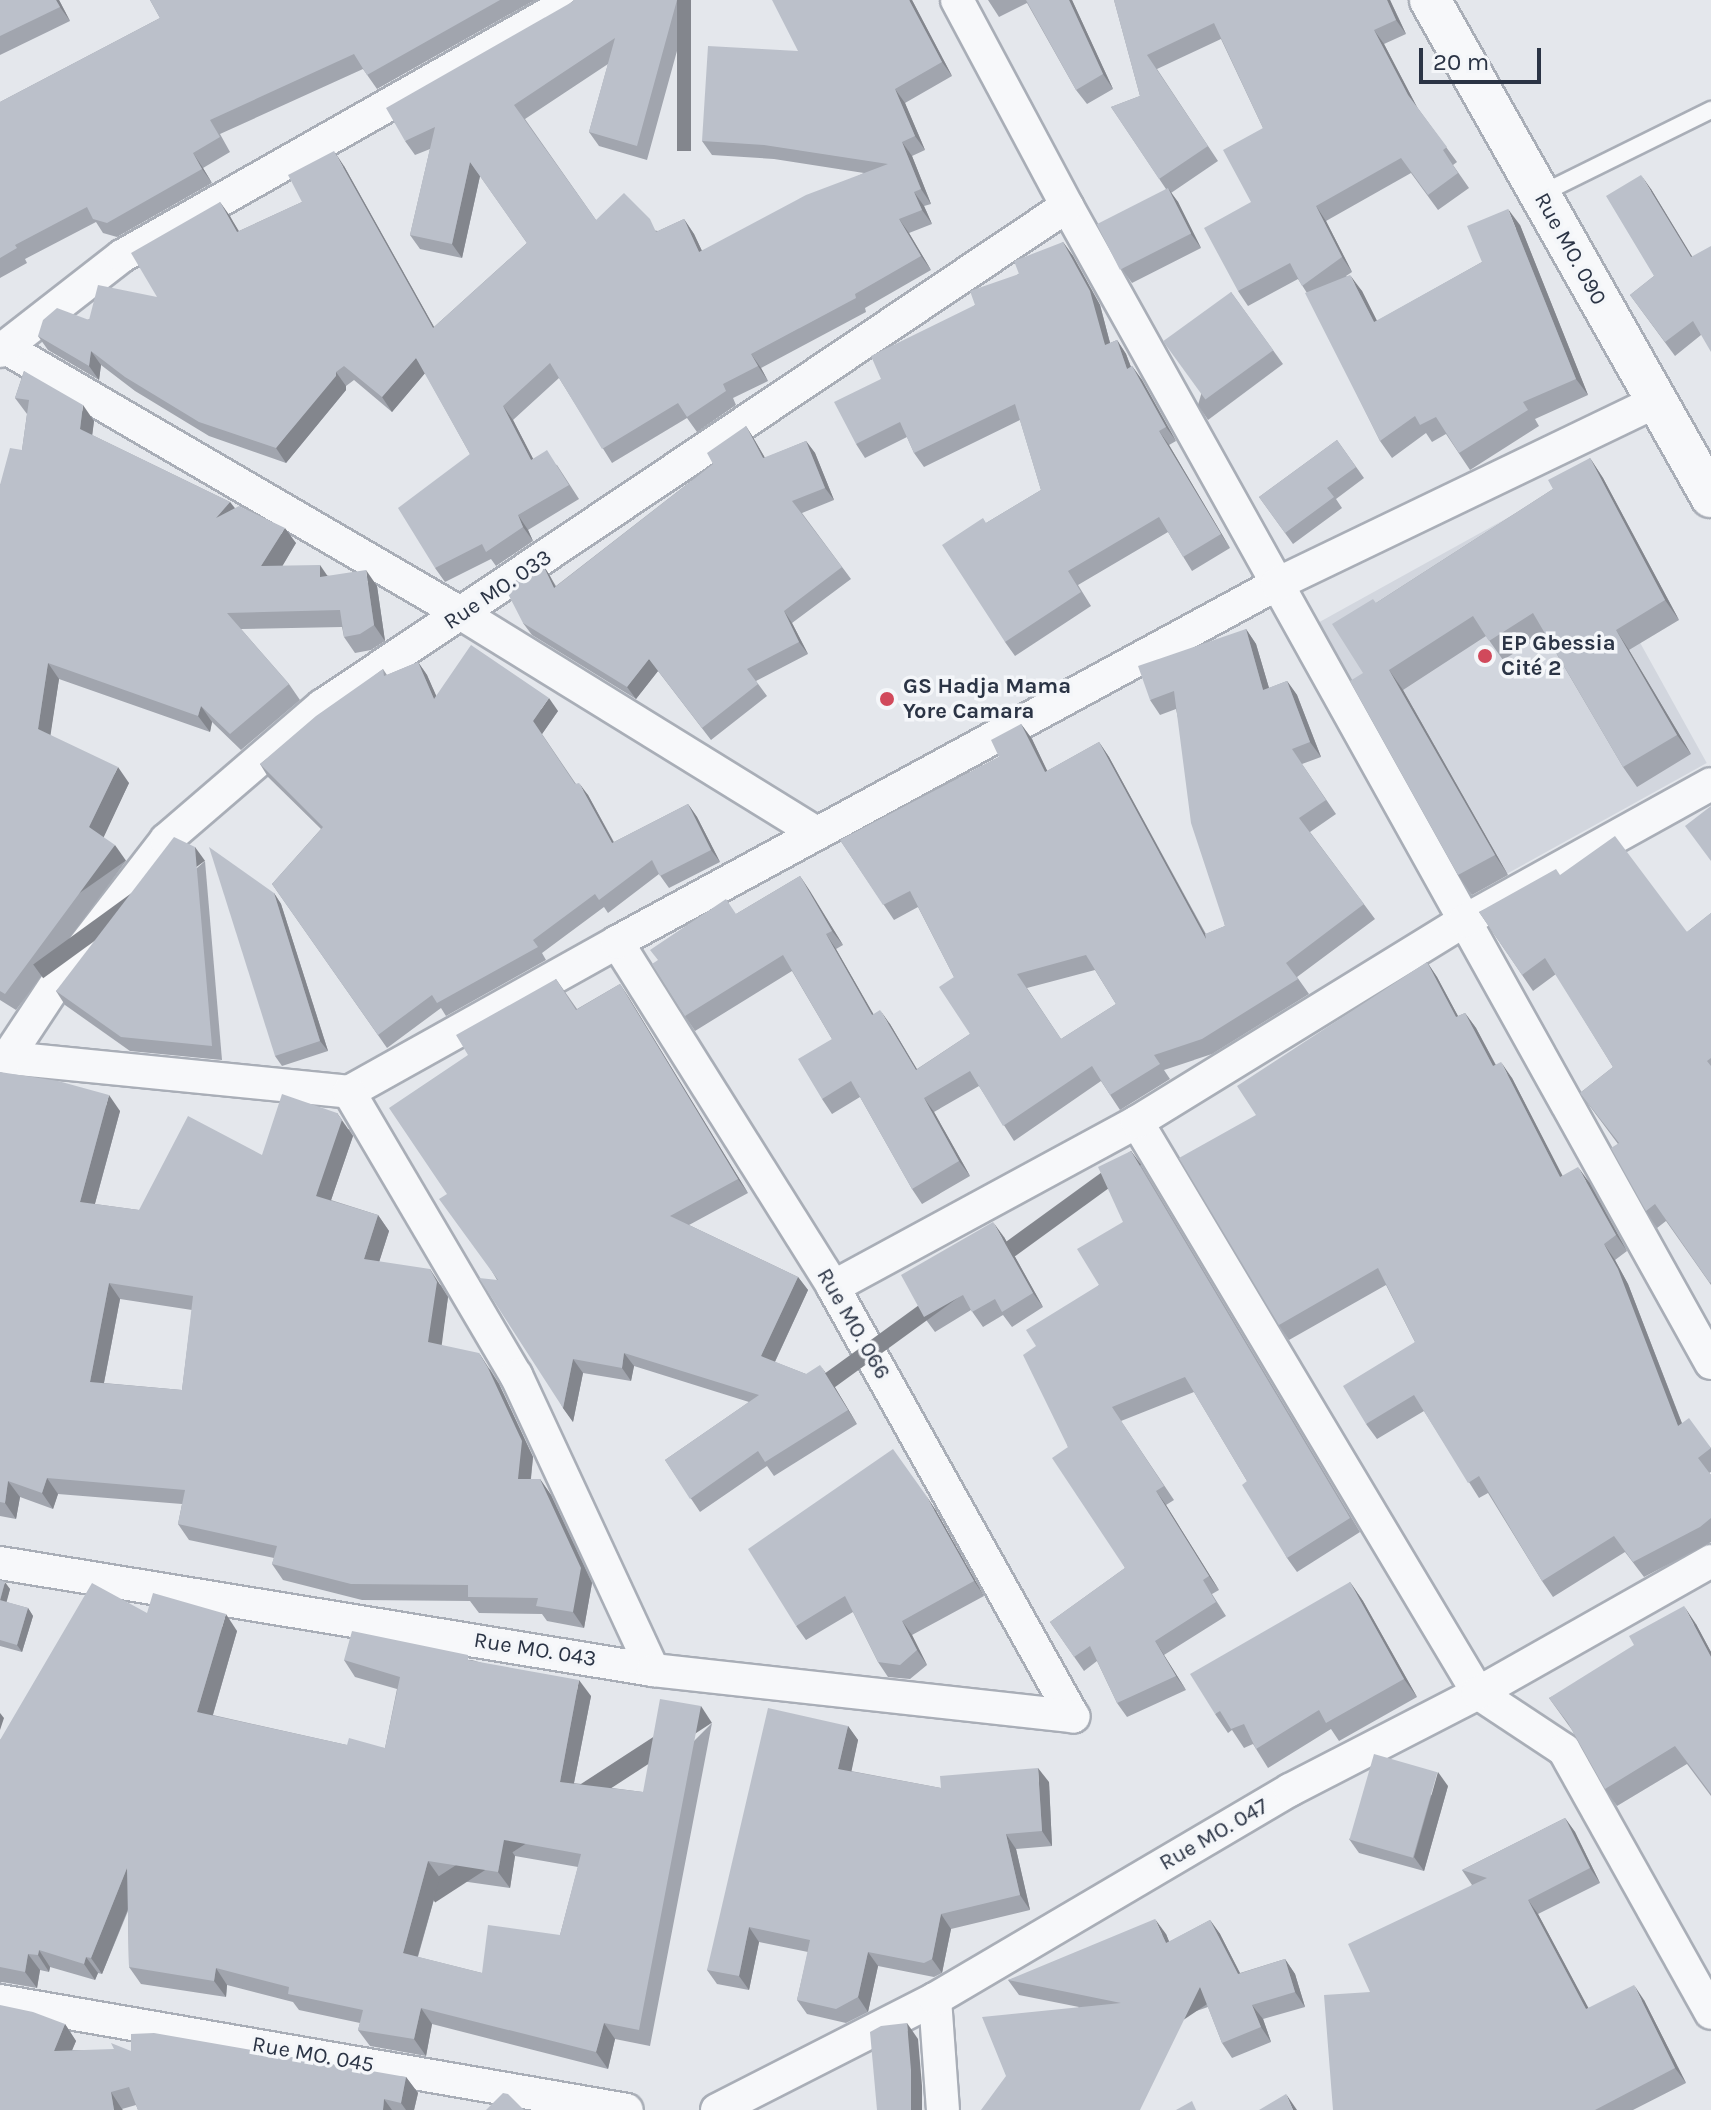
<!DOCTYPE html>
<html>
<head>
<meta charset="utf-8">
<style>
	body { margin:0 }
	#map { position:relative; width:1711px; height:2110px; overflow:hidden; background:#e4e7ec; font-family:Karla,sans-serif }
	div>[style] { position:absolute }
	[style*='--x'] { left:calc(var(--x)*1px); top:calc(var(--y)*1px); width:calc(var(--w)*1px); rotate:calc(var(--a)*1deg) }
	.built>* { inset:0; background:#d2d6de; transform-origin:0 0 }
	.roads { filter:drop-shadow(2px 0 #a9aeb7) drop-shadow(-2px 0 #a9aeb7) drop-shadow(0 2px #a9aeb7) drop-shadow(0 -2px #a9aeb7) }
	.service>* { height:16px; margin:-8px; padding:0 8px; transform-origin:8px; border-radius:8px; background:#f7f8fa }
	.minor>* { height:32px; margin:-16px; padding:0 16px; transform-origin:16px; border-radius:16px; background:#f7f8fa }
	.tertiary>* { height:40px; margin:-20px; padding:0 20px; transform-origin:20px; border-radius:20px; background:#f7f8fa }
	.wall>* { inset:0; background:#a1a5ae }
	.shaded-wall>* { inset:0; background:#83868d; transform-origin:0 0 }
	.building>* { inset:0; background:#bbc0ca; transform-origin:0 0 }
	.dots>* { width:22px; height:22px; translate:-50% -50%; box-sizing:border-box; border:4px solid #f4f6f9; border-radius:50% }
	span { translate:-50% -50%; white-space:nowrap; text-align:center; line-height:1.15; -webkit-text-stroke:7px #f4f6f9; paint-order:stroke }
	.street-label { font-size:22px; color:#2b3445 }
	.poi-label { font-size:22px; color:#2b3445; font-weight:700 }
	.left { translate:0 -50%; text-align:left }
	.scale { position:absolute; left:1419px; top:48px; width:122px; height:36px; box-sizing:border-box; border:4px solid #2b3445; border-top:0; padding-left:10px; font-size:24px; line-height:28px; white-space:nowrap; color:#2b3445; -webkit-text-stroke:6px #f4f6f9; paint-order:stroke }
</style>
</head>
<body>
<div id="map">
	<div class="built">
		<i style="left:1556px;top:491px;width:311px;height:290px;rotate:61deg"></i>
	</div>
	<div class="roads">
		<div class="service">
			<i style="--x:1541;--y:194;--w:190;--a:-26.3"></i>
		</div>
		<div class="minor">
			<i style="--x:957;--y:0;--w:234;--a:61.9"></i>
			<i style="--x:1067;--y:206;--w:1324;--a:60.9"></i>
			<i style="--x:6;--y:348;--w:528;--a:30.26"></i>
			<i style="--x:462;--y:614;--w:416;--a:31.7"></i>
			<i style="--x:0;--y:351;--w:155;--a:-37.9"></i>
			<i style="--x:122;--y:256;--w:519;--a:-29.58"></i>
			<i style="--x:617;--y:942;--w:407;--a:57.9"></i>
			<i style="--x:833;--y:1287;--w:492;--a:60.8"></i>
			<i style="--x:0;--y:1057;--w:351;--a:5.7"></i>
			<i style="--x:349;--y:1092;--w:307;--a:-29.2"></i>
			<i style="--x:617;--y:942;--w:751;--a:-28.48"></i>
			<i style="--x:1277;--y:584;--w:420;--a:-25.7"></i>
			<i style="--x:7;--y:1058;--w:103;--a:-56.5"></i>
			<i style="--x:64;--y:972;--w:167;--a:-52.3"></i>
			<i style="--x:166;--y:840;--w:206;--a:-40.7"></i>
			<i style="--x:322;--y:706;--w:897;--a:-33.87"></i>
			<i style="--x:349;--y:1092;--w:329;--a:59.5"></i>
			<i style="--x:516;--y:1375;--w:325;--a:65.1"></i>
			<i style="--x:1137;--y:1122;--w:665;--a:59.15"></i>
			<i style="--x:1478;--y:1693;--w:103;--a:33.5"></i>
			<i style="--x:1564;--y:1750;--w:301;--a:60.8"></i>
			<i style="--x:833;--y:1287;--w:346;--a:-28.5"></i>
			<i style="--x:1137;--y:1122;--w:384;--a:-31.6"></i>
			<i style="--x:1464;--y:921;--w:282;--a:-29"></i>
			<i style="--x:0;--y:1563;--w:662;--a:9.31"></i>
			<i style="--x:653;--y:1670;--w:423;--a:6.3"></i>
			<i style="--x:935;--y:1999;--w:111;--a:85.9"></i>
			<i style="--x:0;--y:2001;--w:636;--a:9.86"></i>
			<i style="--x:717;--y:2110;--w:245;--a:-27"></i>
			<i style="--x:935;--y:1999;--w:412;--a:-30.5"></i>
			<i style="--x:1290;--y:1790;--w:212;--a:-27.3"></i>
			<i style="--x:1478;--y:1693;--w:268;--a:-29.5"></i>
		</div>
		<div class="tertiary">
			<i style="--x:1430;--y:0;--w:571;--a:60.52"></i>
		</div>
	</div>
	<div class="wall">
		<i style="clip-path:polygon(0 0,59px 0,70px 21px,0 55px)"></i>
		<i style="clip-path:polygon(150px 0,535px 0,377px 89px,363px 69px,220px 134px,230px 152px,203px 168px,212px 183px,117px 237px,103px 233px,96px 222px,25px 259px,27px 263px,0 278px,0 102px,160px 18px)"></i>
		<i style="clip-path:polygon(574px 0,691px 0,647px 160px,599px 146px,589px 132px,608px 64px,525px 119px,596px 220px,658px 231px,684px 219px,694px 234px,702px 251px,864px 173px,774px 159px,712px 155px,702px 141px,798px 51px,912px 0,952px 76px,905px 103px,925px 150px,912px 156px,931px 204px,924px 206px,932px 224px,909px 233px,931px 270px,865px 308px,866px 312px,761px 368px,768px 381px,733px 398px,736px 405px,697px 432px,687px 418px,612px 463px,559px 378px,513px 420px,533px 459px,557px 465px,579px 499px,528px 530px,533px 541px,496px 566px,491px 559px,445px 582px,435px 568px,470px 454px,425px 373px,392px 412px,354px 380px,346px 386px,346px 390px,286px 463px,209px 436px,135px 391px,101px 365px,99px 380px,48px 350px,38px 336px,157px 297px,220px 202px,239px 231px,302px 202px,344px 166px,434px 327px,527px 243px,480px 176px,462px 258px,420px 249px,410px 235px,430px 149px,415px 155px,405px 141px)"></i>
		<i style="clip-path:polygon(988px 0,1072px 0,1113px 89px,1087px 104px,1076px 90px,1027px 3px,999px 17px)"></i>
		<i style="clip-path:polygon(1114px 0,1390px 0,1406px 34px,1384px 44px,1417px 107px,1457px 162px,1453px 165px,1469px 188px,1438px 210px,1411px 173px,1326px 221px,1352px 272px,1346px 276px,1362px 291px,1377px 321px,1482px 262px,1520px 225px,1588px 395px,1535px 419px,1539px 426px,1470px 470px,1446px 434px,1432px 442px,1426px 433px,1392px 458px,1380px 441px,1307px 293px,1298px 279px,1248px 306px,1238px 291px,1263px 128px,1221px 39px,1157px 69px,1218px 161px,1171px 193px,1178px 202px,1201px 248px,1132px 283px,1122px 269px,1166px 189px,1111px 107px,1140px 96px)"></i>
		<i style="clip-path:polygon(1651px 189px,1692px 257px,1701px 335px,1675px 356px,1630px 295px,1654px 276px)"></i>
		<i style="clip-path:polygon(1063px 242px,1073px 256px,1100px 305px,1110px 343px,1117px 340px,1126px 354px,1131px 367px,1132px 366px,1142px 380px,1176px 441px,1169px 445px,1230px 548px,1192px 571px,1168px 532px,1078px 585px,1091px 606px,1015px 656px,1005px 642px,986px 523px,1041px 490px,1020px 420px,924px 467px,914px 453px,907px 437px,865px 458px,856px 444px,881px 379px,975px 305px)"></i>
		<i style="clip-path:polygon(1231px 292px,1283px 364px,1208px 420px,1198px 405px)"></i>
		<i style="clip-path:polygon(24px 371px,94px 421px,92px 435px,230px 502px,235px 508px,296px 543px,282px 566px,377px 586px,385px 641px,371px 650px,355px 653px,344px 637px,342px 627px,241px 629px,289px 684px,300px 700px,241px 750px,212px 722px,210px 732px,59px 679px,50px 735px,129px 783px,103px 837px,126px 861px,16px 1010px,0 1000px,0 485px,22px 450px,27px 414px,15px 398px)"></i>
		<i style="clip-path:polygon(746px 426px,754px 439px,765px 458px,806px 441px,815px 453px,834px 500px,802px 513px,851px 579px,792px 623px,808px 654px,756px 681px,767px 696px,711px 740px,658px 671px,636px 699px,532px 635px,523px 623px,542px 563px,556px 586px,713px 464px)"></i>
		<i style="clip-path:polygon(1337px 440px,1364px 478px,1336px 499px,1342px 508px,1293px 544px,1259px 497px)"></i>
		<i style="clip-path:polygon(1590px 458px,1603px 478px,1679px 620px,1629px 650px,1691px 754px,1637px 787px,1623px 767px,1545px 634px,1503px 660px,1486px 636px,1403px 690px,1508px 875px,1472px 895px,1458px 875px,1363px 673px,1376px 603px,1553px 489px)"></i>
		<i style="clip-path:polygon(evenodd,1246px 629px,1256px 644px,1269px 688px,1287px 681px,1297px 695px,1321px 757px,1302px 764px,1336px 814px,1310px 832px,1375px 919px,1297px 977px,1309px 994px,1212px 1054px,1164px 1070px,1170px 1079px,1120px 1110px,1101px 1081px,1014px 1141px,979px 1086px,934px 1112px,970px 1176px,922px 1204px,912px 1189px,860px 1097px,832px 1114px,822px 1099px,832px 1039px,792px 971px,695px 1031px,685px 1016px,736px 914px,800px 876px,843px 945px,836px 949px,873px 1014px,890px 1024px,917px 1069px,970px 1034px,954px 977px,918px 907px,894px 920px,840px 840px,999px 757px,1021px 724px,1032px 739px,1047px 771px,1099px 742px,1109px 757px,1206px 934px,1225px 926px,1176px 709px,1160px 715px,1150px 700px,1246px 629px,1095px 970px,1116px 1004px,1061px 1039px,1027px 988px,1095px 970px)"></i>
		<i style="clip-path:polygon(418px 662px,427px 675px,436px 696px,558px 711px,542px 734px,576px 784px,588px 795px,614px 842px,688px 804px,697px 817px,720px 862px,669px 888px,659px 874px,608px 913px,604px 907px,542px 953px,546px 960px,446px 1016px,441px 1008px,387px 1048px,272px 884px,321px 829px,268px 777px,260px 764px,383px 669px,387px 675px)"></i>
		<i style="clip-path:polygon(205px 861px,222px 1060px,130px 1051px,65px 1005px,56px 991px)"></i>
		<i style="clip-path:polygon(1560px 875px,1687px 932px,1711px 913px,1711px 1285px,1666px 1221px,1657px 1228px,1646px 1211px,1618px 1144px,1580px 1093px,1613px 1067px,1556px 974px,1533px 991px,1479px 912px)"></i>
		<i style="clip-path:polygon(274px 893px,281px 904px,328px 1051px,282px 1066px,275px 1056px)"></i>
		<i style="clip-path:polygon(1427px 962px,1437px 977px,1458px 1016px,1465px 1013px,1476px 1028px,1496px 1065px,1512px 1078px,1562px 1176px,1589px 1182px,1627px 1251px,1615px 1260px,1628px 1284px,1682px 1423px,1711px 1448px,1711px 1472px,1709px 1473px,1711px 1475px,1711px 1542px,1644px 1577px,1625px 1552px,1553px 1597px,1542px 1581px,1488px 1493px,1479px 1498px,1424px 1411px,1377px 1439px,1366px 1424px,1415px 1342px,1386px 1285px,1289px 1340px,1279px 1325px,1256px 1115px)"></i>
		<i style="clip-path:polygon(556px 979px,577px 1009px,620px 984px,629px 998px,748px 1193px,689px 1225px,798px 1277px,808px 1290px,775px 1362px,806px 1374px,830px 1379px,857px 1424px,774px 1476px,767px 1466px,700px 1512px,665px 1460px,749px 1402px,634px 1366px,631px 1381px,583px 1373px,573px 1422px,563px 1408px,497px 1280px,447px 1194px,468px 1055px)"></i>
		<i style="clip-path:polygon(evenodd,0 1072px,120px 1111px,95px 1204px,139px 1210px,262px 1155px,349px 1129px,353px 1136px,331px 1200px,378px 1215px,389px 1231px,379px 1262px,441px 1285px,448px 1297px,441px 1345px,490px 1369px,499px 1384px,533px 1457px,531px 1479px,540px 1479px,551px 1495px,592px 1583px,584px 1628px,547px 1621px,542px 1614px,479px 1613px,470px 1601px,362px 1600px,283px 1580px,272px 1564px,274px 1558px,189px 1540px,178px 1524px,182px 1504px,58px 1494px,53px 1509px,20px 1497px,16px 1519px,0 1516px,0 1072px,120px 1299px,192px 1310px,182px 1390px,104px 1383px,120px 1299px)"></i>
		<i style="clip-path:polygon(1131px 1151px,1141px 1165px,1360px 1532px,1297px 1572px,1287px 1558px,1247px 1481px,1194px 1392px,1121px 1421px,1174px 1500px,1166px 1505px,1219px 1590px,1212px 1594px,1226px 1616px,1164px 1655px,1186px 1690px,1127px 1717px,1117px 1703px,1097px 1661px,1084px 1671px,1050px 1622px,1125px 1568px,1068px 1447px,1036px 1346px,1099px 1285px,1123px 1222px)"></i>
		<i style="clip-path:polygon(1004px 1237px,1043px 1307px,1012px 1327px,1003px 1315px,983px 1327px,971px 1310px,935px 1332px,924px 1317px)"></i>
		<i style="clip-path:polygon(935px 1509px,984px 1596px,912px 1635px,927px 1665px,910px 1679px,888px 1677px,878px 1662px,853px 1612px,806px 1640px,796px 1626px)"></i>
		<i style="clip-path:polygon(0 1580px,10px 1589px,6px 1602px,28px 1608px,33px 1616px,22px 1652px,0 1646px)"></i>
		<i style="clip-path:polygon(1350px 1582px,1363px 1601px,1417px 1697px,1339px 1741px,1331px 1729px,1268px 1768px,1253px 1744px,1244px 1748px,1232px 1730px,1228px 1733px,1215px 1714px)"></i>
		<i style="clip-path:polygon(evenodd,147px 1613px,237px 1631px,213px 1715px,347px 1745px,385px 1748px,397px 1689px,355px 1677px,344px 1660px,472px 1660px,591px 1696px,574px 1783px,643px 1792px,712px 1723px,650px 2046px,615px 2039px,608px 2069px,432px 2024px,426px 2056px,370px 2046px,358px 2030px,360px 2023px,299px 2010px,293px 2002px,227px 1985px,226px 1997px,141px 1984px,129px 1967px,128px 1911px,102px 1974px,98px 1973px,95px 1980px,50px 1967px,49px 1972px,40px 1970px,37px 1988px,2px 1982px,0 1983px,0 1740px,147px 1613px,515px 1856px,578px 1867px,560px 1935px,482px 1973px,418px 1957px,440px 1878px,510px 1888px,515px 1856px)"></i>
		<i style="clip-path:polygon(1696px 1624px,1711px 1652px,1711px 1796px,1687px 1764px,1617px 1806px,1605px 1789px,1572px 1730px,1549px 1698px)"></i>
		<i style="clip-path:polygon(848px 1726px,858px 1740px,851px 1771px,941px 1788px,1049px 1782px,1052px 1846px,1016px 1849px,1030px 1910px,951px 1929px,942px 1973px,934px 1977px,878px 1966px,868px 2012px,846px 2023px,807px 2014px,797px 2000px,808px 1952px,759px 1942px,749px 1990px,717px 1984px,707px 1970px)"></i>
		<i style="clip-path:polygon(1448px 1786px,1424px 1871px,1359px 1853px,1349px 1839px)"></i>
		<i style="clip-path:polygon(1565px 1818px,1575px 1832px,1600px 1883px,1538px 1914px,1588px 2008px,1644px 2000px,1686px 2083px,1633px 2110px,1333px 2110px,1370px 1992px,1472px 1885px,1462px 1870px)"></i>
		<i style="clip-path:polygon(1210px 1920px,1220px 1934px,1240px 1973px,1285px 1959px,1295px 1974px,1305px 2007px,1263px 2019px,1271px 2042px,1232px 2058px,1222px 2043px,1208px 2007px,1006px 2076px,1079px 2007px,1019px 1995px,1008px 1980px,1166px 1934px,1169px 1942px)"></i>
		<i style="clip-path:polygon(65px 2024px,76px 2041px,72px 2050px,131px 2051px,406px 2077px,418px 2093px,414px 2110px,138px 2110px,136px 2105px,122px 2109px,0 2110px)"></i>
	</div>
	<div class="shaded-wall">
		<i style="clip-path:polygon(56px 0,59px 0,70px 21px,60px 7px)"></i>
		<i style="left:677px;top:0;width:14px;height:151px"></i>
		<i style="clip-path:polygon(909px 0,912px 0,952px 76px,942px 62px)"></i>
		<i style="clip-path:polygon(1069px 0,1072px 0,1113px 89px,1103px 74px)"></i>
		<i style="clip-path:polygon(1387px 0,1390px 0,1406px 34px,1396px 20px)"></i>
		<i style="clip-path:polygon(1374px 30px,1384px 44px,1418px 109px,1408px 95px)"></i>
		<i style="clip-path:polygon(895px 89px,905px 103px,925px 150px,915px 136px)"></i>
		<i style="clip-path:polygon(902px 142px,912px 156px,931px 204px,921px 189px)"></i>
		<i style="clip-path:polygon(334px 151px,344px 166px,443px 343px,433px 328px)"></i>
		<i style="clip-path:polygon(193px 153px,203px 168px,212px 183px,202px 169px)"></i>
		<i style="clip-path:polygon(470px 162px,480px 176px,462px 258px,452px 244px)"></i>
		<i style="clip-path:polygon(1641px 175px,1651px 189px,1701px 271px,1691px 257px)"></i>
		<i style="clip-path:polygon(1168px 188px,1178px 202px,1201px 248px,1191px 234px)"></i>
		<i style="clip-path:polygon(914px 192px,924px 206px,932px 224px,922px 210px)"></i>
		<i style="clip-path:polygon(220px 202px,230px 216px,247px 246px,237px 232px)"></i>
		<i style="clip-path:polygon(1316px 206px,1326px 221px,1352px 272px,1342px 257px)"></i>
		<i style="clip-path:polygon(1508px 209px,1520px 225px,1588px 395px,1576px 379px)"></i>
		<i style="clip-path:polygon(684px 219px,694px 234px,709px 266px,699px 252px)"></i>
		<i style="clip-path:polygon(899px 219px,909px 233px,931px 270px,921px 256px)"></i>
		<i style="clip-path:polygon(1063px 242px,1073px 256px,1100px 305px,1114px 358px,1105px 345px)"></i>
		<i style="clip-path:polygon(1350px 275px,1362px 291px,1386px 339px,1374px 322px)"></i>
		<i style="clip-path:polygon(1117px 340px,1126px 354px,1137px 383px,1127px 369px)"></i>
		<i style="clip-path:polygon(91px 351px,101px 365px,99px 380px,89px 366px)"></i>
		<i style="clip-path:polygon(751px 354px,761px 368px,768px 381px,758px 366px)"></i>
		<i style="clip-path:polygon(416px 358px,426px 372px,392px 412px,382px 397px)"></i>
		<i style="clip-path:polygon(1132px 366px,1142px 380px,1176px 441px,1166px 427px)"></i>
		<i style="clip-path:polygon(336px 372px,346px 386px,346px 390px,286px 463px,276px 448px)"></i>
		<i style="clip-path:polygon(83px 405px,94px 421px,91px 445px,80px 429px)"></i>
		<i style="clip-path:polygon(503px 406px,513px 420px,541px 474px,531px 460px)"></i>
		<i style="clip-path:polygon(746px 426px,754px 439px,772px 470px,763px 458px)"></i>
		<i style="clip-path:polygon(1159px 431px,1169px 445px,1230px 548px,1221px 534px)"></i>
		<i style="clip-path:polygon(806px 441px,815px 453px,834px 500px,825px 488px)"></i>
		<i style="clip-path:polygon(1590px 458px,1603px 478px,1679px 620px,1665px 600px)"></i>
		<i style="clip-path:polygon(230px 502px,241px 517px,216px 518px)"></i>
		<i style="clip-path:polygon(518px 515px,528px 530px,533px 541px,523px 527px)"></i>
		<i style="clip-path:polygon(285px 528px,296px 543px,273px 582px,261px 566px)"></i>
		<i style="clip-path:polygon(542px 563px,550px 576px,562px 600px,554px 588px)"></i>
		<i style="clip-path:polygon(320px 565px,331px 581px,320px 577px)"></i>
		<i style="clip-path:polygon(366px 570px,377px 586px,385px 641px,374px 625px)"></i>
		<i style="clip-path:polygon(784px 611px,792px 623px,808px 654px,799px 642px)"></i>
		<i style="clip-path:polygon(1246px 629px,1256px 644px,1274px 705px,1263px 690px)"></i>
		<i style="clip-path:polygon(1616px 630px,1629px 650px,1691px 754px,1677px 735px)"></i>
		<i style="clip-path:polygon(649px 659px,658px 671px,636px 699px,627px 687px)"></i>
		<i style="clip-path:polygon(418px 662px,427px 675px,443px 711px,434px 699px)"></i>
		<i style="clip-path:polygon(48px 663px,59px 679px,49px 745px,38px 729px)"></i>
		<i style="clip-path:polygon(1389px 670px,1403px 690px,1508px 875px,1495px 855px)"></i>
		<i style="clip-path:polygon(1287px 681px,1297px 695px,1321px 757px,1310px 742px)"></i>
		<i style="clip-path:polygon(549px 698px,558px 711px,542px 734px,533px 721px)"></i>
		<i style="clip-path:polygon(201px 706px,212px 722px,210px 732px,198px 716px)"></i>
		<i style="clip-path:polygon(1021px 724px,1032px 739px,1055px 787px,1045px 772px)"></i>
		<i style="clip-path:polygon(1099px 742px,1109px 757px,1216px 954px,1206px 939px)"></i>
		<i style="clip-path:polygon(118px 767px,129px 783px,101px 843px,89px 827px)"></i>
		<i style="clip-path:polygon(579px 783px,588px 795px,621px 856px,612px 843px)"></i>
		<i style="clip-path:polygon(688px 804px,697px 817px,720px 862px,711px 850px)"></i>
		<i style="left:115px;top:845px;width:19px;height:185px;rotate:55deg"></i>
		<i style="left:195px;top:847px;width:17px;height:200px;rotate:54deg"></i>
		<i style="clip-path:polygon(800px 876px,810px 891px,843px 945px,832px 931px)"></i>
		<i style="clip-path:polygon(274px 893px,281px 904px,328px 1051px,320px 1041px)"></i>
		<i style="clip-path:polygon(826px 934px,836px 949px,882px 1029px,872px 1015px)"></i>
		<i style="clip-path:polygon(1427px 962px,1437px 977px,1467px 1033px,1456px 1017px)"></i>
		<i style="clip-path:polygon(620px 984px,629px 998px,748px 1193px,738px 1179px)"></i>
		<i style="clip-path:polygon(880px 1010px,890px 1024px,926px 1085px,916px 1070px)"></i>
		<i style="clip-path:polygon(1465px 1013px,1476px 1028px,1504px 1081px,1493px 1066px)"></i>
		<i style="clip-path:polygon(1501px 1062px,1512px 1078px,1571px 1192px,1560px 1177px)"></i>
		<i style="clip-path:polygon(109px 1095px,120px 1111px,91px 1218px,80px 1202px)"></i>
		<i style="clip-path:polygon(924px 1098px,934px 1112px,970px 1176px,959px 1161px)"></i>
		<i style="clip-path:polygon(337px 1113px,353px 1136px,327px 1212px,316px 1196px)"></i>
		<i style="left:1131px;top:1151px;width:17px;height:427px;rotate:54deg"></i>
		<i style="clip-path:polygon(1578px 1167px,1589px 1182px,1627px 1251px,1616px 1235px)"></i>
		<i style="clip-path:polygon(378px 1215px,389px 1231px,375px 1275px,364px 1259px)"></i>
		<i style="clip-path:polygon(993px 1222px,1004px 1237px,1043px 1307px,1033px 1293px)"></i>
		<i style="clip-path:polygon(1604px 1244px,1615px 1260px,1628px 1284px,1689px 1442px,1678px 1426px)"></i>
		<i style="clip-path:polygon(430px 1269px,448px 1297px,440px 1358px,428px 1342px)"></i>
		<i style="clip-path:polygon(798px 1277px,808px 1290px,771px 1370px,761px 1356px)"></i>
		<i style="clip-path:polygon(109px 1283px,120px 1299px,101px 1398px,90px 1382px)"></i>
		<i style="clip-path:polygon(479px 1353px,499px 1384px,533px 1457px,529px 1495px,518px 1479px)"></i>
		<i style="clip-path:polygon(624px 1353px,634px 1366px,631px 1381px,622px 1368px)"></i>
		<i style="clip-path:polygon(573px 1359px,583px 1373px,573px 1422px,563px 1408px)"></i>
		<i style="clip-path:polygon(820px 1365px,830px 1379px,857px 1424px,848px 1410px)"></i>
		<i style="clip-path:polygon(47px 1478px,58px 1494px,53px 1509px,42px 1493px)"></i>
		<i style="clip-path:polygon(540px 1479px,551px 1495px,592px 1583px,584px 1628px,573px 1612px)"></i>
		<i style="clip-path:polygon(8px 1481px,20px 1497px,16px 1519px,5px 1503px)"></i>
		<i style="clip-path:polygon(1156px 1491px,1166px 1505px,1219px 1590px,1209px 1576px)"></i>
		<i style="clip-path:polygon(925px 1494px,935px 1509px,984px 1596px,974px 1581px)"></i>
		<i style="clip-path:polygon(5px 1582px,10px 1589px,5px 1608px,0 1601px)"></i>
		<i style="clip-path:polygon(1350px 1582px,1363px 1601px,1417px 1697px,1404px 1679px)"></i>
		<i style="clip-path:polygon(1684px 1606px,1696px 1624px,1711px 1652px,1711px 1657px)"></i>
		<i style="clip-path:polygon(28px 1608px,33px 1616px,22px 1652px,17px 1645px)"></i>
		<i style="clip-path:polygon(226px 1614px,237px 1631px,209px 1728px,197px 1712px)"></i>
		<i style="clip-path:polygon(902px 1621px,912px 1635px,927px 1665px,917px 1650px)"></i>
		<i style="clip-path:polygon(1155px 1641px,1164px 1655px,1186px 1690px,1176px 1676px)"></i>
		<i style="clip-path:polygon(579px 1680px,591px 1696px,571px 1798px,560px 1782px)"></i>
		<i style="left:701px;top:1706px;width:20px;height:330px;rotate:57deg"></i>
		<i style="clip-path:polygon(0 1713px,4px 1718px,0 1730px)"></i>
		<i style="clip-path:polygon(848px 1726px,858px 1740px,849px 1783px,838px 1769px)"></i>
		<i style="clip-path:polygon(1038px 1768px,1049px 1782px,1052px 1846px,1042px 1831px)"></i>
		<i style="clip-path:polygon(1438px 1772px,1448px 1786px,1424px 1871px,1414px 1857px)"></i>
		<i style="clip-path:polygon(1565px 1818px,1575px 1832px,1600px 1883px,1590px 1868px)"></i>
		<i style="clip-path:polygon(1006px 1834px,1016px 1849px,1030px 1910px,1020px 1895px)"></i>
		<i style="clip-path:polygon(504px 1840px,515px 1856px,510px 1888px,498px 1872px)"></i>
		<i style="clip-path:polygon(428px 1861px,440px 1878px,414px 1969px,403px 1953px)"></i>
		<i style="clip-path:polygon(127px 1868px,138px 1884px,102px 1974px,91px 1958px)"></i>
		<i style="clip-path:polygon(1528px 1900px,1538px 1914px,1597px 2024px,1586px 2009px)"></i>
		<i style="clip-path:polygon(941px 1914px,951px 1929px,942px 1973px,932px 1959px)"></i>
		<i style="clip-path:polygon(1155px 1919px,1166px 1934px,1176px 1958px,1166px 1943px)"></i>
		<i style="clip-path:polygon(1210px 1920px,1220px 1934px,1248px 1989px,1238px 1974px)"></i>
		<i style="clip-path:polygon(749px 1927px,759px 1942px,749px 1990px,739px 1976px)"></i>
		<i style="clip-path:polygon(39px 1950px,50px 1967px,49px 1972px,38px 1955px)"></i>
		<i style="clip-path:polygon(868px 1952px,878px 1966px,868px 2012px,858px 1997px)"></i>
		<i style="clip-path:polygon(28px 1954px,40px 1970px,37px 1988px,25px 1972px)"></i>
		<i style="clip-path:polygon(86px 1957px,98px 1973px,95px 1980px,84px 1964px)"></i>
		<i style="clip-path:polygon(1285px 1959px,1295px 1974px,1305px 2007px,1295px 1992px)"></i>
		<i style="clip-path:polygon(216px 1968px,227px 1985px,226px 1997px,214px 1981px)"></i>
		<i style="clip-path:polygon(1634px 1985px,1644px 2000px,1686px 2083px,1675px 2068px)"></i>
		<i style="left:1200px;top:1987px;width:18px;height:137px;rotate:56deg"></i>
		<i style="clip-path:polygon(1252px 2005px,1263px 2019px,1271px 2042px,1261px 2027px)"></i>
		<i style="clip-path:polygon(421px 2008px,432px 2024px,426px 2056px,414px 2039px)"></i>
		<i style="clip-path:polygon(604px 2023px,615px 2039px,608px 2069px,596px 2052px)"></i>
		<i style="clip-path:polygon(907px 2023px,918px 2039px,922px 2086px,922px 2110px,911px 2110px)"></i>
		<i style="clip-path:polygon(65px 2024px,76px 2041px,65px 2067px,54px 2051px)"></i>
		<i style="clip-path:polygon(406px 2077px,418px 2093px,414px 2110px,406px 2110px,401px 2103px)"></i>
		<i style="clip-path:polygon(111px 2092px,122px 2109px,123px 2110px,114px 2110px)"></i>
		<i style="clip-path:polygon(1286px 2094px,1297px 2110px,1293px 2110px)"></i>
		<i style="clip-path:polygon(384px 2099px,392px 2110px,383px 2110px)"></i>
	</div>
	<div class="building">
		<i style="clip-path:polygon(0 0,56px 0,60px 7px,0 36px)"></i>
		<i style="clip-path:polygon(150px 0,500px 0,367px 75px,354px 54px,210px 120px,220px 137px,193px 153px,202px 169px,107px 223px,93px 219px,87px 207px,15px 245px,17px 248px,0 258px,0 102px,160px 18px)"></i>
		<i style="clip-path:polygon(574px 0,677px 0,637px 146px,589px 132px,615px 38px,514px 105px,596px 220px,624px 193px,650px 219px,656px 232px,684px 219px,699px 252px,806px 195px,888px 164px,764px 145px,702px 141px,708px 46px,798px 51px,772px 0,909px 0,942px 62px,895px 89px,915px 136px,902px 142px,921px 189px,914px 192px,922px 210px,899px 219px,921px 256px,855px 294px,856px 298px,751px 354px,758px 366px,723px 384px,726px 391px,687px 417px,678px 403px,602px 449px,550px 363px,503px 406px,531px 460px,547px 450px,569px 485px,518px 515px,523px 527px,486px 552px,482px 544px,435px 568px,398px 508px,470px 454px,416px 358px,382px 397px,344px 366px,336px 372px,336px 376px,276px 448px,199px 422px,125px 377px,91px 351px,89px 366px,38px 336px,43px 320px,57px 308px,89px 320px,98px 285px,157px 297px,131px 253px,220px 202px,237px 232px,302px 202px,288px 175px,334px 151px,433px 328px,527px 243px,470px 162px,452px 244px,410px 235px,435px 127px,405px 141px,386px 108px,572px 2px)"></i>
		<i style="clip-path:polygon(1026px 0,1069px 0,1103px 74px,1076px 90px)"></i>
		<i style="clip-path:polygon(1114px 0,1387px 0,1396px 20px,1374px 30px,1408px 95px,1447px 147px,1443px 150px,1458px 173px,1428px 195px,1401px 158px,1316px 206px,1342px 257px,1302px 286px,1290px 263px,1238px 291px,1204px 228px,1251px 202px,1223px 150px,1263px 128px,1214px 23px,1147px 55px,1208px 146px,1159px 179px,1111px 107px,1140px 96px)"></i>
		<i style="clip-path:polygon(1641px 175px,1691px 257px,1711px 246px,1711px 352px,1693px 321px,1665px 342px,1630px 295px,1654px 276px,1606px 196px)"></i>
		<i style="left:1168px;top:188px;width:51px;height:80px;rotate:63deg"></i>
		<i style="clip-path:polygon(1508px 209px,1576px 379px,1523px 402px,1528px 410px,1459px 453px,1436px 417px,1420px 425px,1415px 416px,1380px 441px,1305px 293px,1350px 275px,1374px 322px,1482px 262px,1467px 226px)"></i>
		<i style="clip-path:polygon(1063px 242px,1090px 291px,1105px 345px,1117px 340px,1127px 369px,1132px 366px,1166px 427px,1159px 431px,1221px 534px,1183px 557px,1159px 517px,1068px 571px,1081px 592px,1005px 642px,942px 545px,983px 518px,986px 523px,1041px 490px,1015px 404px,914px 453px,900px 422px,856px 444px,834px 402px,881px 379px,871px 356px,975px 305px,970px 291px,1019px 274px,1014px 261px)"></i>
		<i style="left:1231px;top:292px;width:72px;height:84px;rotate:54deg"></i>
		<i style="clip-path:polygon(24px 371px,83px 405px,80px 429px,230px 502px,216px 518px,239px 506px,285px 528px,261px 566px,320px 565px,320px 577px,366px 570px,374px 625px,360px 634px,344px 637px,340px 610px,227px 613px,289px 684px,230px 734px,201px 706px,198px 716px,48px 663px,38px 729px,118px 767px,89px 827px,115px 845px,5px 994px,0 991px,0 485px,10px 448px,22px 450px,29px 400px,15px 398px)"></i>
		<i style="clip-path:polygon(746px 426px,763px 458px,806px 441px,825px 488px,792px 501px,842px 567px,784px 611px,799px 642px,747px 669px,758px 684px,702px 728px,649px 659px,627px 687px,523px 623px,505px 588px,542px 563px,554px 588px,713px 464px,707px 453px)"></i>
		<i style="clip-path:polygon(1337px 440px,1356px 467px,1327px 488px,1334px 497px,1285px 533px,1259px 497px)"></i>
		<i style="clip-path:polygon(1590px 458px,1665px 600px,1616px 630px,1677px 735px,1623px 767px,1533px 613px,1489px 641px,1473px 616px,1389px 670px,1495px 855px,1458px 875px,1350px 681px,1363px 673px,1332px 624px,1373px 599px,1376px 603px,1553px 489px,1548px 480px)"></i>
		<i style="clip-path:polygon(evenodd,1246px 629px,1263px 690px,1287px 681px,1310px 742px,1292px 749px,1326px 800px,1299px 818px,1364px 904px,1286px 963px,1298px 979px,1202px 1039px,1154px 1055px,1160px 1064px,1110px 1095px,1092px 1066px,1003px 1126px,970px 1071px,924px 1098px,959px 1161px,912px 1189px,851px 1081px,822px 1099px,798px 1059px,832px 1039px,783px 955px,685px 1016px,652px 964px,658px 960px,650px 950px,726px 899px,736px 914px,800px 876px,832px 931px,826px 934px,872px 1015px,880px 1010px,916px 1070px,970px 1034px,939px 987px,954px 977px,910px 891px,883px 905px,840px 840px,999px 757px,991px 740px,1021px 724px,1045px 772px,1099px 742px,1206px 939px,1205px 934px,1225px 926px,1191px 823px,1174px 691px,1150px 700px,1138px 666px,1246px 629px,1086px 955px,1116px 1004px,1061px 1039px,1017px 974px,1086px 955px)"></i>
		<i style="clip-path:polygon(471px 645px,549px 698px,533px 721px,575px 784px,579px 783px,612px 843px,688px 804px,711px 850px,660px 876px,652px 860px,599px 900px,595px 894px,533px 940px,538px 947px,437px 1003px,432px 995px,378px 1035px,272px 884px,323px 827px,260px 764px,316px 716px,383px 669px,384px 676px,418px 662px,434px 699px)"></i>
		<i style="clip-path:polygon(1711px 806px,1711px 861px,1685px 826px)"></i>
		<i style="clip-path:polygon(1615px 836px,1687px 932px,1711px 913px,1711px 1058px,1707px 1061px,1711px 1066px,1711px 1282px,1710px 1283px,1655px 1204px,1646px 1211px,1611px 1148px,1619px 1143px,1580px 1093px,1613px 1067px,1545px 958px,1522px 975px,1479px 912px,1556px 869px,1560px 875px)"></i>
		<i style="clip-path:polygon(174px 837px,195px 847px,212px 1046px,121px 1037px,56px 991px)"></i>
		<i style="clip-path:polygon(209px 847px,274px 893px,320px 1041px,275px 1056px)"></i>
		<i style="clip-path:polygon(1427px 962px,1456px 1017px,1465px 1013px,1493px 1066px,1501px 1062px,1560px 1177px,1578px 1167px,1616px 1235px,1604px 1244px,1618px 1269px,1678px 1426px,1689px 1418px,1711px 1448px,1698px 1458px,1711px 1475px,1711px 1518px,1700px 1527px,1633px 1562px,1614px 1536px,1542px 1581px,1479px 1476px,1468px 1483px,1414px 1395px,1366px 1424px,1343px 1386px,1415px 1342px,1378px 1268px,1279px 1325px,1179px 1158px,1256px 1115px,1237px 1086px)"></i>
		<i style="clip-path:polygon(556px 979px,576px 1010px,620px 984px,738px 1179px,670px 1216px,798px 1277px,761px 1356px,806px 1374px,820px 1365px,848px 1410px,765px 1462px,758px 1451px,690px 1499px,665px 1460px,759px 1395px,624px 1353px,622px 1368px,573px 1359px,563px 1408px,479px 1278px,498px 1280px,439px 1199px,447px 1194px,389px 1108px,468px 1055px,456px 1035px)"></i>
		<i style="clip-path:polygon(evenodd,0 1072px,58px 1081px,109px 1095px,80px 1202px,139px 1210px,188px 1116px,262px 1155px,282px 1094px,337px 1113px,342px 1120px,316px 1196px,378px 1215px,364px 1259px,430px 1269px,437px 1282px,428px 1342px,479px 1353px,488px 1368px,522px 1441px,518px 1479px,540px 1479px,581px 1568px,573px 1612px,536px 1606px,538px 1598px,468px 1597px,468px 1585px,351px 1584px,272px 1564px,277px 1546px,178px 1524px,185px 1490px,47px 1478px,42px 1493px,8px 1481px,5px 1503px,0 1502px,0 1072px,109px 1283px,193px 1296px,182px 1390px,90px 1382px,109px 1283px)"></i>
		<i style="clip-path:polygon(1131px 1151px,1350px 1518px,1287px 1558px,1242px 1485px,1247px 1481px,1185px 1377px,1112px 1407px,1164px 1486px,1156px 1491px,1209px 1576px,1203px 1580px,1216px 1602px,1155px 1641px,1176px 1676px,1117px 1703px,1090px 1646px,1074px 1657px,1050px 1622px,1125px 1568px,1052px 1458px,1068px 1447px,1023px 1355px,1036px 1346px,1026px 1330px,1099px 1285px,1077px 1249px,1123px 1222px,1098px 1167px)"></i>
		<i style="clip-path:polygon(993px 1222px,1033px 1293px,1002px 1312px,995px 1299px,972px 1312px,963px 1295px,924px 1317px,901px 1275px)"></i>
		<i style="clip-path:polygon(893px 1449px,925px 1494px,974px 1581px,902px 1621px,917px 1650px,900px 1665px,878px 1662px,845px 1596px,796px 1626px,748px 1549px)"></i>
		<i style="clip-path:polygon(0 1580px,5px 1582px,0 1600px)"></i>
		<i style="clip-path:polygon(1350px 1582px,1404px 1679px,1326px 1723px,1319px 1710px,1256px 1749px,1244px 1724px,1231px 1729px,1220px 1711px,1215px 1714px,1190px 1674px)"></i>
		<i style="clip-path:polygon(evenodd,92px 1583px,147px 1613px,153px 1593px,226px 1614px,197px 1712px,347px 1745px,349px 1738px,385px 1748px,400px 1677px,344px 1660px,352px 1631px,468px 1655px,468px 1660px,579px 1680px,560px 1782px,643px 1792px,660px 1699px,701px 1706px,639px 2030px,604px 2023px,596px 2052px,421px 2008px,414px 2039px,358px 2030px,363px 2010px,288px 1994px,289px 1987px,216px 1968px,214px 1981px,129px 1967px,127px 1868px,91px 1958px,86px 1957px,84px 1964px,39px 1950px,38px 1955px,28px 1954px,25px 1972px,0 1967px,0 1740px,92px 1583px,504px 1840px,581px 1854px,560px 1935px,488px 1925px,482px 1973px,403px 1953px,428px 1861px,498px 1872px,504px 1840px)"></i>
		<i style="clip-path:polygon(0 1600px,28px 1608px,17px 1645px,0 1640px)"></i>
		<i style="clip-path:polygon(1684px 1606px,1711px 1657px,1711px 1794px,1675px 1746px,1605px 1789px,1568px 1723px,1549px 1698px,1634px 1645px,1629px 1636px)"></i>
		<i style="clip-path:polygon(768px 1708px,848px 1726px,838px 1769px,941px 1788px,940px 1776px,1038px 1768px,1042px 1831px,1006px 1834px,1020px 1895px,941px 1914px,932px 1959px,924px 1963px,868px 1952px,858px 1997px,836px 2009px,797px 2000px,810px 1940px,749px 1927px,739px 1976px,707px 1970px)"></i>
		<i style="left:1374px;top:1754px;width:66px;height:89px;rotate:16deg"></i>
		<i style="clip-path:polygon(1565px 1818px,1590px 1868px,1528px 1900px,1586px 2009px,1634px 1985px,1675px 2068px,1595px 2110px,1333px 2110px,1324px 1995px,1370px 1992px,1348px 1944px,1487px 1878px,1462px 1870px)"></i>
		<i style="clip-path:polygon(1155px 1919px,1166px 1943px,1210px 1920px,1238px 1974px,1285px 1959px,1295px 1992px,1252px 2005px,1261px 2027px,1222px 2043px,1200px 1987px,1140px 2110px,981px 2110px,1006px 2076px,982px 2017px,1121px 2003px,1008px 1980px)"></i>
		<i style="clip-path:polygon(0 2005px,33px 2012px,65px 2024px,54px 2051px,114px 2049px,111px 2043px,131px 2051px,131px 2034px,154px 2033px,406px 2077px,401px 2103px,384px 2099px,383px 2110px,138px 2110px,129px 2087px,111px 2092px,114px 2110px,0 2110px)"></i>
		<i style="clip-path:polygon(907px 2023px,911px 2070px,911px 2110px,877px 2110px,870px 2032px,881px 2026px)"></i>
		<i style="clip-path:polygon(503px 2093px,508px 2094px,524px 2110px,486px 2110px)"></i>
		<i style="clip-path:polygon(1286px 2094px,1293px 2110px,1259px 2110px)"></i>
		<i style="clip-path:polygon(1192px 2101px,1196px 2110px,1176px 2110px)"></i>
	</div>
	<div class="dots">
		<i style="left:1485px;top:656px;background:#d1495b"></i>
		<i style="left:887px;top:699px;background:#d1495b"></i>
	</div>
	<div class="street-label">
		<span style="left:1570px;top:249px;rotate:61deg">Rue MO. 090</span>
		<span style="left:498px;top:590px;rotate:-34deg">Rue MO. 033</span>
		<span style="left:853px;top:1324px;rotate:60deg">Rue MO. 066</span>
		<span style="left:535px;top:1650px;rotate:9deg">Rue MO. 043</span>
		<span style="left:1214px;top:1835px;rotate:-30deg">Rue MO. 047</span>
		<span style="left:313px;top:2055px;rotate:10deg">Rue MO. 045</span>
	</div>
	<div class="poi-label">
		<span class="left" style="left:1501px;top:656px">EP Gbessia<br>Cité 2</span>
		<span class="left" style="left:903px;top:699px">GS Hadja Mama<br>Yore Camara</span>
	</div>
	<div class="scale">20 m</div>
</div>
</body>
</html>
